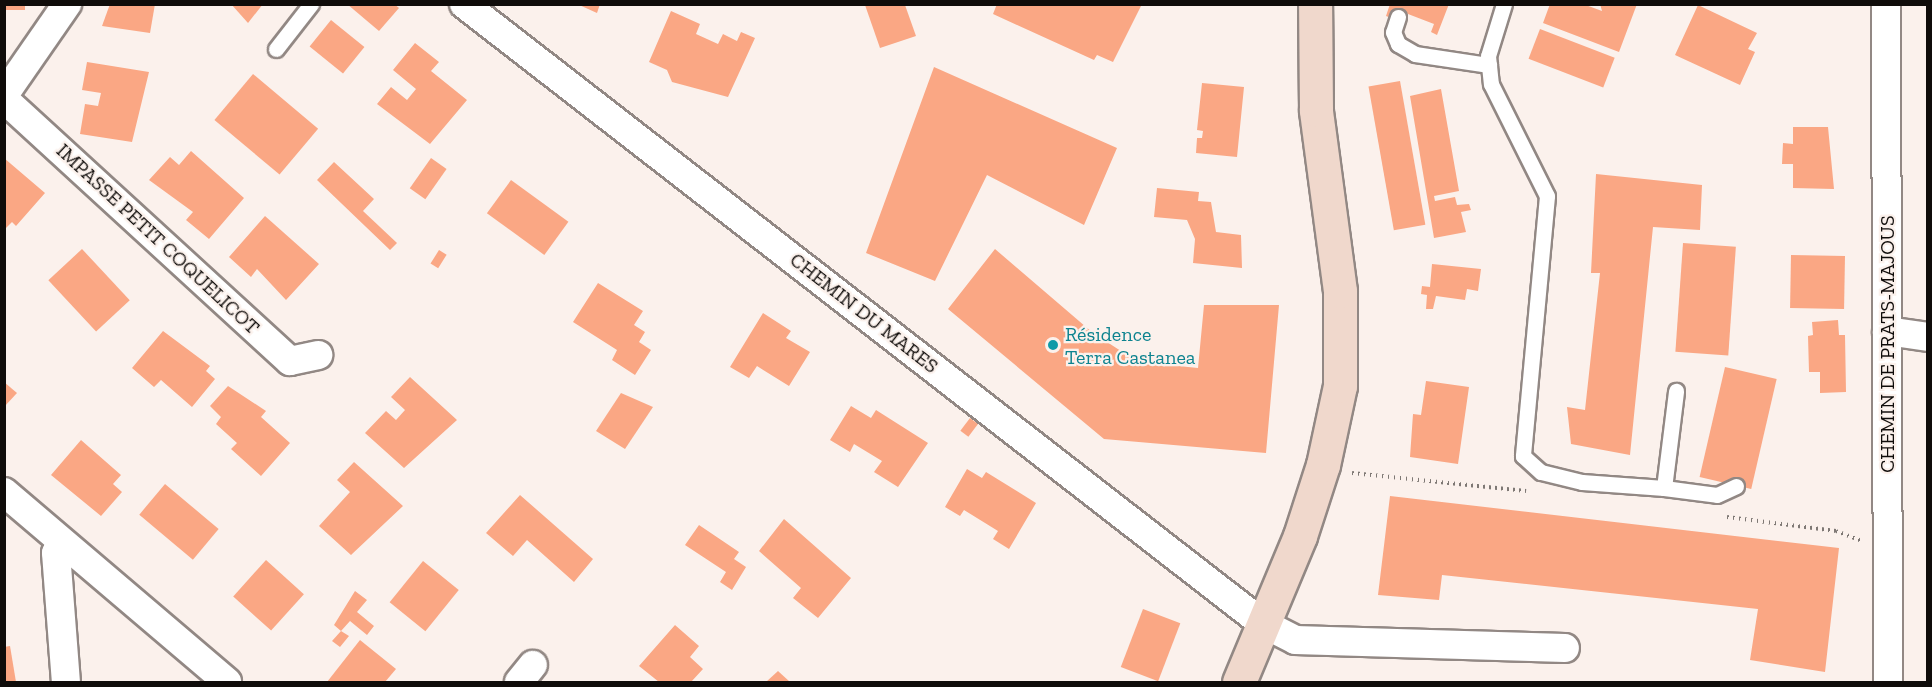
<!DOCTYPE html>
<html>
<head>
<meta charset="utf-8">
<style>
	body { margin:0 }
	#map { position:relative; width:1932px; height:687px; overflow:hidden; background:#fbf1ec; font-family:"Zilla Slab",serif }
	div>[style] { position:absolute }
	[style*='--x'] { left:calc(var(--x)*1px); top:calc(var(--y)*1px); width:calc(var(--w)*1px); rotate:calc(var(--a)*1deg) }
	.building>* { inset:0; background:#faa784; transform-origin:0 0 }
	.path>* { height:4px; margin-top:-2px; transform-origin:0; background:repeating-linear-gradient(90deg,#7e7874 0 1.5px,transparent 0 6px) }
	.roads { filter:drop-shadow(2px 0 #928884) drop-shadow(-2px 0 #928884) drop-shadow(0 2px #928884) drop-shadow(0 -2px #928884) }
	.lane>* { height:15px; margin:-7.5px; padding:0 7.5px; transform-origin:7.5px; border-radius:7.5px; background:#fff }
	.street>* { height:28px; margin:-14px; padding:0 14px; transform-origin:14px; border-radius:14px; background:#fff }
	.secondary>* { height:33px; margin:-16.5px; padding:0 16.5px; transform-origin:16.5px; border-radius:16.5px; background:#f0d8cc }
	.dots>* { width:16px; height:16px; translate:-50% -50%; box-sizing:border-box; border:3px solid #fbf1ec; border-radius:50% }
	span { translate:-50% -50%; white-space:nowrap; text-align:center; line-height:1.15; -webkit-text-stroke:4.5px #fbf1ec; paint-order:stroke }
	.street-label { font-size:20px; color:#0f0c0a }
	.culture-label { font-size:20px; color:#0d838f }
	.left { translate:0 -50%; text-align:left }
	.frame { position:absolute; inset:0; border:6px solid #0f0c0a; pointer-events:none }
</style>
</head>
<body>
<div id="map">
	<div class="building">
		<i style="left:4px;top:4px;width:21px;height:6px"></i>
		<i style="clip-path:polygon(110px 4px,155px 4px,150px 33px,102px 26px)"></i>
		<i style="clip-path:polygon(231px 4px,263px 4px,248px 23px)"></i>
		<i style="clip-path:polygon(347px 4px,394px 4px,399px 8px,379px 31px)"></i>
		<i style="clip-path:polygon(577px 4px,600px 4px,597px 13px)"></i>
		<i style="clip-path:polygon(997px 4px,1139px 4px,1141px 6px,1113px 62px,1097px 55px,1094px 60px,993px 14px)"></i>
		<i style="clip-path:polygon(1390px 4px,1449px 4px,1437px 35px,1431px 32px,1434px 24px,1395px 9px,1391px 18px,1386px 16px)"></i>
		<i style="clip-path:polygon(1550px 4px,1583px 4px,1602px 11px,1600px 4px,1637px 4px,1619px 52px,1543px 23px)"></i>
		<i style="clip-path:polygon(865px 5px,905px 5px,916px 36px,880px 48px)"></i>
		<i style="clip-path:polygon(1698px 5px,1757px 33px,1748px 49px,1755px 52px,1740px 85px,1675px 55px)"></i>
		<i style="clip-path:polygon(671px 11px,700px 24px,696px 34px,718px 44px,723px 34px,737px 41px,741px 32px,755px 38px,728px 97px,672px 82px,667px 70px,649px 62px)"></i>
		<i style="left:331px;top:20px;width:43px;height:34px;rotate:39deg"></i>
		<i style="left:1540px;top:29px;width:80px;height:32px;rotate:21deg"></i>
		<i style="clip-path:polygon(415px 43px,439px 62px,431px 71px,467px 100px,430px 144px,377px 104px,391px 87px,407px 100px,416px 89px,393px 70px)"></i>
		<i style="clip-path:polygon(87px 62px,149px 72px,132px 142px,80px 134px,85px 104px,98px 106px,101px 93px,82px 90px)"></i>
		<i style="clip-path:polygon(934px 67px,1117px 148px,1084px 225px,987px 175px,935px 281px,866px 253px)"></i>
		<i style="left:253px;top:74px;width:85px;height:60px;rotate:40deg"></i>
		<i style="left:1400px;top:81px;width:146px;height:32px;rotate:80deg"></i>
		<i style="clip-path:polygon(1202px 83px,1244px 87px,1237px 157px,1196px 153px,1197px 138px,1202px 138px,1203px 131px,1197px 130px)"></i>
		<i style="clip-path:polygon(1441px 89px,1459px 191px,1434px 196px,1435px 201px,1455px 197px,1457px 205px,1469px 204px,1471px 210px,1461px 212px,1466px 232px,1434px 238px,1410px 96px)"></i>
		<i style="clip-path:polygon(1793px 127px,1828px 127px,1834px 189px,1793px 188px,1793px 164px,1782px 164px,1783px 143px,1793px 144px)"></i>
		<i style="clip-path:polygon(191px 151px,244px 198px,209px 239px,186px 220px,193px 212px,149px 180px,170px 157px,179px 165px)"></i>
		<i style="clip-path:polygon(4px 158px,45px 193px,16px 226px,12px 222px,4px 230px)"></i>
		<i style="left:431px;top:158px;width:19px;height:37px;rotate:35deg"></i>
		<i style="clip-path:polygon(334px 162px,374px 199px,363px 211px,397px 243px,390px 250px,317px 180px)"></i>
		<i style="clip-path:polygon(1596px 174px,1702px 185px,1700px 230px,1653px 227px,1630px 455px,1571px 444px,1567px 407px,1585px 410px,1600px 273px,1591px 273px)"></i>
		<i style="left:511px;top:180px;width:71px;height:41px;rotate:36deg"></i>
		<i style="clip-path:polygon(1157px 188px,1199px 192px,1198px 201px,1211px 202px,1216px 232px,1241px 235px,1242px 268px,1193px 263px,1195px 239px,1187px 220px,1154px 217px)"></i>
		<i style="clip-path:polygon(265px 216px,319px 264px,286px 300px,257px 269px,251px 277px,229px 257px)"></i>
		<i style="left:1683px;top:243px;width:53px;height:109px;rotate:4deg"></i>
		<i style="left:82px;top:249px;width:70px;height:46px;rotate:47deg"></i>
		<i style="clip-path:polygon(995px 249px,1093px 333px,1138px 362px,1198px 368px,1204px 305px,1279px 305px,1266px 453px,1104px 439px,948px 309px)"></i>
		<i style="left:439px;top:250px;width:9px;height:16px;rotate:32deg"></i>
		<i style="left:1791px;top:255px;width:54px;height:53px;rotate:1deg"></i>
		<i style="clip-path:polygon(1432px 264px,1481px 269px,1478px 291px,1467px 289px,1465px 300px,1436px 296px,1433px 309px,1426px 309px,1427px 295px,1421px 294px,1422px 286px,1430px 287px)"></i>
		<i style="clip-path:polygon(598px 283px,643px 311px,634px 325px,645px 332px,639px 342px,651px 350px,635px 375px,612px 360px,617px 350px,573px 322px)"></i>
		<i style="clip-path:polygon(763px 313px,791px 331px,786px 338px,810px 352px,789px 386px,757px 366px,749px 378px,730px 367px)"></i>
		<i style="clip-path:polygon(1838px 320px,1839px 335px,1845px 335px,1846px 392px,1820px 393px,1820px 372px,1809px 372px,1808px 336px,1813px 335px,1812px 322px)"></i>
		<i style="clip-path:polygon(163px 331px,210px 366px,206px 371px,215px 379px,192px 407px,161px 380px,154px 387px,132px 368px)"></i>
		<i style="left:1725px;top:367px;width:53px;height:113px;rotate:13deg"></i>
		<i style="clip-path:polygon(410px 377px,457px 420px,404px 468px,365px 433px,386px 411px,396px 420px,405px 410px,391px 397px)"></i>
		<i style="clip-path:polygon(1426px 381px,1469px 387px,1458px 464px,1410px 457px,1413px 414px,1421px 415px)"></i>
		<i style="clip-path:polygon(4px 382px,17px 393px,4px 407px)"></i>
		<i style="clip-path:polygon(228px 386px,266px 411px,261px 417px,290px 443px,261px 476px,231px 449px,237px 443px,216px 424px,221px 417px,210px 406px)"></i>
		<i style="clip-path:polygon(621px 393px,653px 407px,625px 449px,596px 431px)"></i>
		<i style="clip-path:polygon(851px 406px,871px 418px,876px 410px,928px 443px,898px 487px,874px 472px,882px 461px,854px 444px,850px 452px,830px 440px)"></i>
		<i style="left:970px;top:418px;width:10px;height:16px;rotate:37deg"></i>
		<i style="clip-path:polygon(81px 440px,121px 475px,113px 484px,122px 492px,101px 516px,51px 475px)"></i>
		<i style="clip-path:polygon(354px 462px,403px 506px,351px 555px,319px 526px,350px 492px,337px 480px)"></i>
		<i style="clip-path:polygon(967px 469px,982px 478px,986px 472px,1036px 503px,1009px 549px,993px 539px,998px 531px,964px 510px,960px 516px,945px 507px)"></i>
		<i style="left:165px;top:484px;width:70px;height:40px;rotate:40deg"></i>
		<i style="clip-path:polygon(520px 495px,593px 559px,574px 582px,527px 540px,513px 556px,486px 533px)"></i>
		<i style="clip-path:polygon(1390px 496px,1839px 548px,1825px 672px,1750px 660px,1758px 609px,1442px 575px,1439px 600px,1378px 595px)"></i>
		<i style="clip-path:polygon(784px 519px,851px 578px,818px 618px,793px 598px,801px 588px,759px 551px)"></i>
		<i style="clip-path:polygon(699px 525px,739px 552px,734px 559px,746px 567px,732px 590px,720px 582px,726px 572px,685px 545px)"></i>
		<i style="left:266px;top:560px;width:51px;height:49px;rotate:42deg"></i>
		<i style="left:423px;top:561px;width:46px;height:53px;rotate:39deg"></i>
		<i style="clip-path:polygon(355px 591px,367px 600px,357px 612px,374px 626px,367px 635px,350px 621px,341px 631px,349px 636px,340px 647px,332px 641px,341px 631px,334px 625px)"></i>
		<i style="left:1143px;top:609px;width:40px;height:62px;rotate:21deg"></i>
		<i style="clip-path:polygon(675px 625px,699px 646px,690px 657px,703px 669px,691px 682px,659px 682px,639px 666px)"></i>
		<i style="clip-path:polygon(360px 640px,396px 669px,385px 682px,327px 682px)"></i>
		<i style="clip-path:polygon(10px 646px,16px 682px,4px 682px,4px 647px)"></i>
		<i style="clip-path:polygon(778px 671px,790px 682px,766px 682px)"></i>
	</div>
	<div class="path">
		<i style="--x:1352;--y:473;--w:175;--a:5.9"></i>
		<i style="--x:1727;--y:517;--w:110;--a:7.3"></i>
		<i style="--x:1836;--y:531;--w:26;--a:21"></i>
	</div>
	<div class="roads">
		<div class="lane">
			<i style="--x:1504;--y:4;--w:54;--a:107.1"></i>
			<i style="--x:1488;--y:56;--w:28;--a:84"></i>
			<i style="--x:1491;--y:84;--w:125;--a:63.4"></i>
			<i style="--x:1547;--y:196;--w:261;--a:95.3"></i>
			<i style="--x:1523;--y:456;--w:24;--a:42"></i>
			<i style="--x:1541;--y:472;--w:42;--a:13.7"></i>
			<i style="--x:1582;--y:482;--w:82;--a:4.2"></i>
			<i style="--x:1664;--y:488;--w:98;--a:-82.9"></i>
			<i style="--x:1398;--y:17;--w:16;--a:108"></i>
			<i style="--x:1393;--y:32;--w:13;--a:67"></i>
			<i style="--x:1398;--y:44;--w:20;--a:30"></i>
			<i style="--x:1415;--y:54;--w:75;--a:8.5"></i>
			<i style="--x:276;--y:49;--w:57;--a:-52.1"></i>
			<i style="--x:1664;--y:488;--w:53;--a:7.5"></i>
			<i style="--x:1717;--y:495;--w:21;--a:-25"></i>
		</div>
		<div class="street">
			<i style="--x:464;--y:4;--w:1010;--a:37.8"></i>
			<i style="--x:1262;--y:623;--w:37;--a:27"></i>
			<i style="--x:1295;--y:640;--w:270;--a:1.7"></i>
			<i style="--x:1886;--y:4;--w:678;--a:89.83"></i>
			<i style="--x:4;--y:95;--w:111;--a:-55.3"></i>
			<i style="--x:4;--y:99;--w:388;--a:42.5"></i>
			<i style="--x:290;--y:361;--w:29;--a:-12"></i>
			<i style="--x:1887;--y:331;--w:41;--a:8.3"></i>
			<i style="--x:4;--y:492;--w:293;--a:40.4"></i>
			<i style="--x:61;--y:542;--w:12;--a:114"></i>
			<i style="--x:56;--y:553;--w:129;--a:85.6"></i>
			<i style="--x:519;--y:682;--w:22;--a:-51"></i>
		</div>
		<div class="secondary">
			<i style="--x:1239;--y:682;--w:158;--a:-67.3"></i>
			<i style="--x:1300;--y:536;--w:75;--a:-72.1"></i>
			<i style="--x:1323;--y:465;--w:81;--a:-77.9"></i>
			<i style="--x:1340;--y:386;--w:95;--a:-90"></i>
			<i style="--x:1340;--y:291;--w:183;--a:-97.6"></i>
			<i style="--x:1316;--y:110;--w:106;--a:-90.5"></i>
		</div>
	</div>
	<div class="dots">
		<i style="left:1053px;top:345px;background:#0f9aa8"></i>
	</div>
	<div class="street-label">
		<span style="left:158px;top:239px;rotate:43deg">IMPASSE PETIT COQUELICOT</span>
		<span style="left:864px;top:313px;rotate:38deg">CHEMIN DU MARES</span>
		<span style="left:1887px;top:344px;rotate:-90deg">CHEMIN DE PRATS-MAJOUS</span>
	</div>
	<div class="culture-label">
		<span class="left" style="left:1065px;top:346px">Résidence<br>Terra Castanea</span>
	</div>
	<div class="frame"></div>
</div>
</body>
</html>
